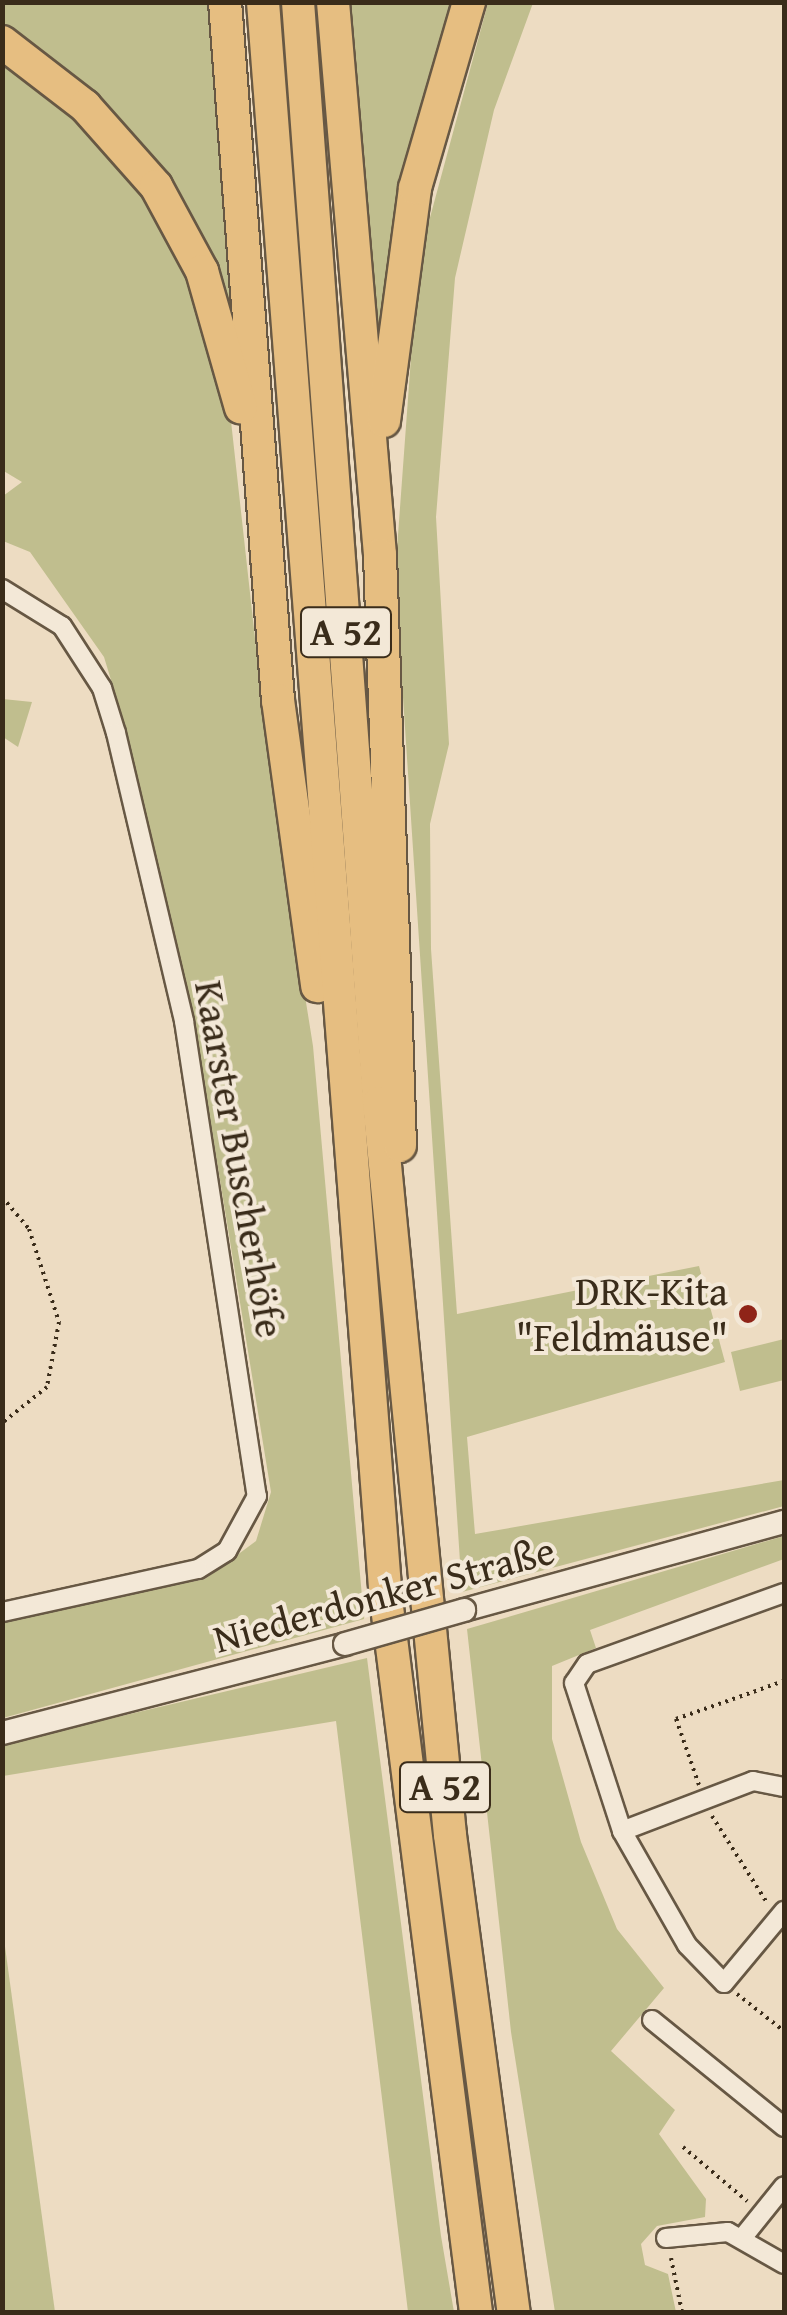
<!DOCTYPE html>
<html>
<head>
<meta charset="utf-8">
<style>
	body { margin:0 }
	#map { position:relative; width:787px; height:2315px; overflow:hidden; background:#eddcc2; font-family:"Gentium Book Plus",serif }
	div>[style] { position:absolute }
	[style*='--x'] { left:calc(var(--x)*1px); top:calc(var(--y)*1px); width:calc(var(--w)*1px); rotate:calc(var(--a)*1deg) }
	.green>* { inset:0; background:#c0be8e }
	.path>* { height:4px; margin-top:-2px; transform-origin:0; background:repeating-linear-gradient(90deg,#3a2c1a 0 2.5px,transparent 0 7.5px) }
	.roads { filter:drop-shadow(2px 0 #675844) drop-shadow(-2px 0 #675844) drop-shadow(0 2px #675844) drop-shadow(0 -2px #675844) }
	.minor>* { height:18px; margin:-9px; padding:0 9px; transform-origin:9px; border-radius:9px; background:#f3e8d7 }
	.tertiary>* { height:22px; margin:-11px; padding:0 11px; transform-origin:11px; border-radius:11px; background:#f3e8d7 }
	.motorway>* { height:32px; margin:-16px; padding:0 16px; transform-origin:16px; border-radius:16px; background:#e6be81 }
	.bridges { filter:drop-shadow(2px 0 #675844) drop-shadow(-2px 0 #675844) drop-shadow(0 2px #675844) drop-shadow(0 -2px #675844) }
	.tertiary-bridge>* { height:22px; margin:-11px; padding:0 11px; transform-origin:11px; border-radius:11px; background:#f3e8d7 }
	.dots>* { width:28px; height:28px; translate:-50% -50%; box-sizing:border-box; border:5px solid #f3e8d7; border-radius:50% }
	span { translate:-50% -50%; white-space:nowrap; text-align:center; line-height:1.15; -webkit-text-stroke:8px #f3e8d7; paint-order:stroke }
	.shield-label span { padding:2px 8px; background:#f3e8d7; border:2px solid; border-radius:8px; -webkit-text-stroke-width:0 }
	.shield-label { font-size:38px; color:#3a2c1a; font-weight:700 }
	.street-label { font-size:40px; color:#3a2c1a }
	.poi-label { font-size:40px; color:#3a2c1a }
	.right { translate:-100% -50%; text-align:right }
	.frame { position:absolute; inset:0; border:5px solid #3a2c1a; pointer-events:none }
</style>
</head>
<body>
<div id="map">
	<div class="green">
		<i style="clip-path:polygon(2px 3px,211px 3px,236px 317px,213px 272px,3px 32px)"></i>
		<i style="clip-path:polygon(350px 3px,461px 3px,379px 352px)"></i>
		<i style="clip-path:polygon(488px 3px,533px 3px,494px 110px,455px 278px,436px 517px,449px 744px,430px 824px,431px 949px,457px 1314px,699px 1266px,725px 1362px,467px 1437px,475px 1534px,784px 1480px,784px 1506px,462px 1592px,395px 576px,418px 262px)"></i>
		<i style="clip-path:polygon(2px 59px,59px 100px,145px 195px,189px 276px,230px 412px,271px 783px,313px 1046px,364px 1619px,3px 1718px,3px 1621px,205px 1579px,256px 1541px,271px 1492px,194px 1021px,118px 703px,104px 657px,30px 552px,3px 541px,3px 496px,22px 482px,2px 470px)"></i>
		<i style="clip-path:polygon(3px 699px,32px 702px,18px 747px,3px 737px)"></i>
		<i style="clip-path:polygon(784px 1339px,784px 1380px,740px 1391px,731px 1352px)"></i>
		<i style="clip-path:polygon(784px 1536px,784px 1559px,590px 1630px,596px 1648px,552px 1666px,552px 1739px,581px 1842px,617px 1929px,664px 1988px,611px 2051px,675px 2110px,659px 2134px,706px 2199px,705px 2217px,657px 2226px,641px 2244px,645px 2265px,668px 2274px,676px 2312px,555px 2312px,511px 2032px,467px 1629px)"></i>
		<i style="clip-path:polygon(367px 1658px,441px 2236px,454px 2312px,408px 2312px,336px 1721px,3px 1776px,3px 1744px)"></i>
		<i style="clip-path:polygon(3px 1932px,55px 2312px,3px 2312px)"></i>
	</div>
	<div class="path">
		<i style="--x:2;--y:1197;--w:42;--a:49.8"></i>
		<i style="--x:29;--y:1229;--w:98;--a:72.1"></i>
		<i style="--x:59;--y:1322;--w:66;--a:100.5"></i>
		<i style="--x:47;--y:1387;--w:58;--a:141.3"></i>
		<i style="--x:699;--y:1785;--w:70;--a:-109.2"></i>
		<i style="--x:676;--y:1719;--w:114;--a:-19.4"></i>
		<i style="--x:712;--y:1816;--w:101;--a:57.6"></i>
		<i style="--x:737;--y:1994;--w:60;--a:38.2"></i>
		<i style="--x:683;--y:2147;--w:84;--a:40.2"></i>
		<i style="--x:671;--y:2258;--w:55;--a:78.5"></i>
	</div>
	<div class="roads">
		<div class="minor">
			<i style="--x:2;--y:589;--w:70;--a:31.7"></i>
			<i style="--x:62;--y:626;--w:74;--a:57.2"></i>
			<i style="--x:102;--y:688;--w:47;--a:72.7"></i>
			<i style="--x:116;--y:733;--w:296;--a:76.7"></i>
			<i style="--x:184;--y:1021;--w:481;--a:81.3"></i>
			<i style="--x:257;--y:1496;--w:63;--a:118.6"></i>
			<i style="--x:227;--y:1551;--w:34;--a:148"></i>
			<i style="--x:198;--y:1569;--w:201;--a:167.6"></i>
			<i style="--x:784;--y:1593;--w:209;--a:160.2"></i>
			<i style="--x:587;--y:1664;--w:23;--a:124"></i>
			<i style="--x:574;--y:1683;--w:156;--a:72"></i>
			<i style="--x:622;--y:1831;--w:131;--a:60.3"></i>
			<i style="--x:687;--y:1945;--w:53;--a:45.8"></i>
			<i style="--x:724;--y:1983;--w:94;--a:-50.2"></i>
			<i style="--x:622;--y:1831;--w:140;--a:-20.9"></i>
			<i style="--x:753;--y:1781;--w:32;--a:11"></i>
			<i style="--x:652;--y:2020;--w:170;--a:39"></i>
			<i style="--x:743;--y:2237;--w:65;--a:-51.2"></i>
			<i style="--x:666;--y:2238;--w:62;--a:-5.5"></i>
			<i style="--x:728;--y:2232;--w:64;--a:29.7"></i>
		</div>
		<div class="tertiary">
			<i style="--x:464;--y:1610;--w:332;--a:-15.4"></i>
			<i style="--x:2;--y:1733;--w:354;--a:-14.5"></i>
		</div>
		<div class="motorway">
			<i style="--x:225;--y:2;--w:700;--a:85.66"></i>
			<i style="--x:278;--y:700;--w:289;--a:82.2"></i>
			<i style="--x:263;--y:2;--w:1602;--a:85.6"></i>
			<i style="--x:386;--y:1599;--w:719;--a:82.81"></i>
			<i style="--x:298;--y:2;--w:1104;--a:85.79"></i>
			<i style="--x:379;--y:1103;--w:735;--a:84.46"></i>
			<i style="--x:450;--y:1835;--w:481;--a:82.4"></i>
			<i style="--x:333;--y:2;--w:555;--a:85.14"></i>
			<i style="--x:380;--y:555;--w:591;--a:88.06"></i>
			<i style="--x:2;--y:42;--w:105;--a:37.6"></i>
			<i style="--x:85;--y:106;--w:107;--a:48.4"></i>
			<i style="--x:156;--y:186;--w:97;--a:61.6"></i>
			<i style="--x:202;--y:271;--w:142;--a:74.1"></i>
			<i style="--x:384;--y:421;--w:235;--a:-82.4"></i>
			<i style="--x:415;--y:188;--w:194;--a:-73.8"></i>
		</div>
	</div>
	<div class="bridges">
		<div class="tertiary-bridge">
			<i style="--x:345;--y:1644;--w:124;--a:-15.9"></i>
		</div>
	</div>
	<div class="dots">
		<i style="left:748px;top:1314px;background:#8f2418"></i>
	</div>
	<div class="shield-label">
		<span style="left:346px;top:632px">A 52</span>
		<span style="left:445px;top:1787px">A 52</span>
	</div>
	<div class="street-label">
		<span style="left:240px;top:1159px;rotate:80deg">Kaarster Buscherhöfe</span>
		<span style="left:384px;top:1594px;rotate:-15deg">Niederdonker Straße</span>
	</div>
	<div class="poi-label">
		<span class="right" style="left:728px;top:1314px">DRK-Kita<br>"Feldmäuse"</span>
	</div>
	<div class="frame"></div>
</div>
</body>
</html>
